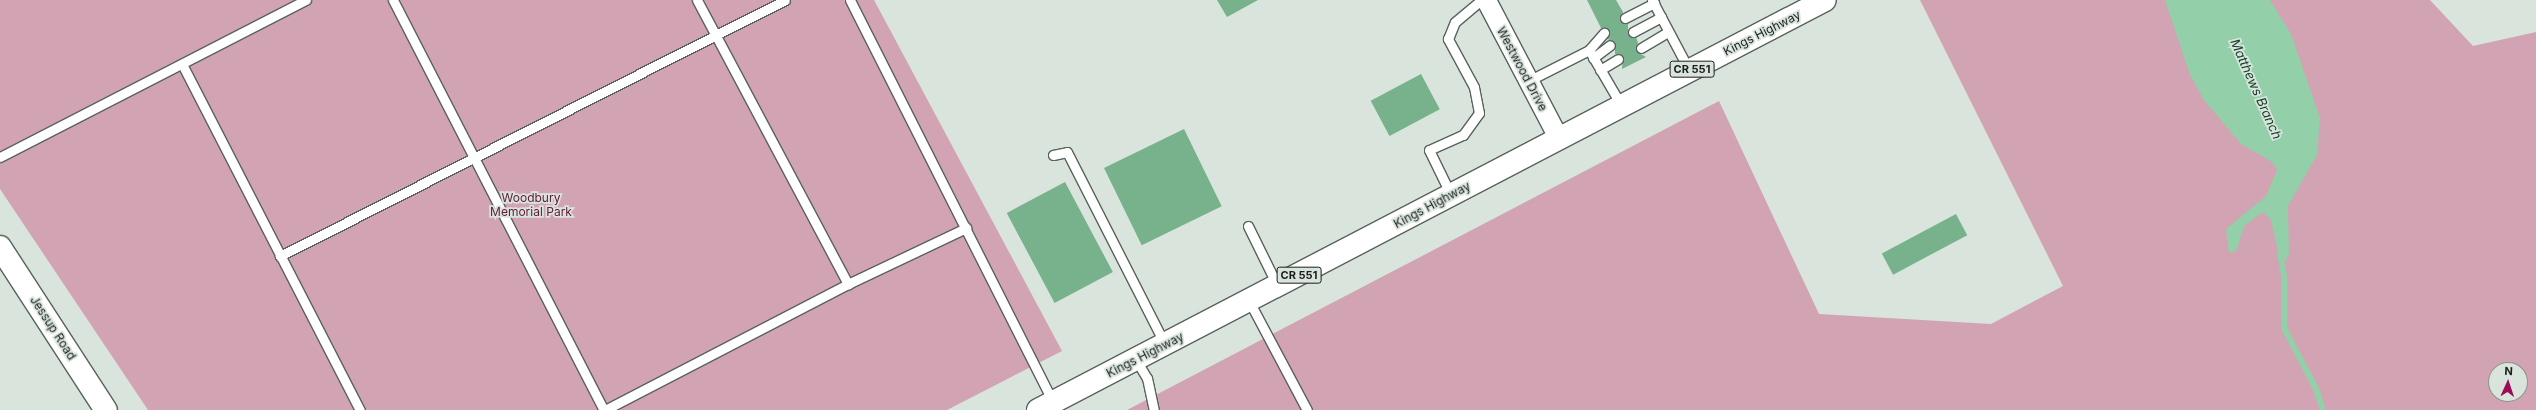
<!DOCTYPE html>
<html>
<head>
<meta charset="utf-8">
<style>
	body { margin:0 }
	#map { position:relative; width:2536px; height:410px; overflow:hidden; background:#d9e4dc; font-family:Inter,sans-serif }
	div>[style] { position:absolute }
	[style*='--x'] { left:calc(var(--x)*1px); top:calc(var(--y)*1px); width:calc(var(--w)*1px); rotate:calc(var(--a)*1deg) }
	.green>* { inset:0; background:#d2a3b2 }
	.water>* { inset:0; background:#93cfa8 }
	.stream>* { height:5.5px; margin:-2.75px; padding:0 2.75px; transform-origin:2.75px; border-radius:2.75px; background:#93cfa8 }
	.building>* { inset:0; background:#77b28c; transform-origin:0 0 }
	.roads { filter:drop-shadow(1px 0 #59625c) drop-shadow(-1px 0 #59625c) drop-shadow(0 1px #59625c) drop-shadow(0 -1px #59625c) }
	.service>* { height:9px; margin:-4.5px; padding:0 4.5px; transform-origin:4.5px; border-radius:4.5px; background:#fff }
	.minor>* { height:19px; margin:-9.5px; padding:0 9.5px; transform-origin:9.5px; border-radius:9.5px; background:#fff }
	.tertiary>* { height:22px; margin:-11px; padding:0 11px; transform-origin:11px; border-radius:11px; background:#fff }
	.primary>* { height:22px; margin:-11px; padding:0 11px; transform-origin:11px; border-radius:11px; background:#fff }
	span { translate:-50% -50%; white-space:nowrap; text-align:center; line-height:1.15; -webkit-text-stroke:3.5px #d9e4dc; paint-order:stroke }
	.shield-label span { padding:1px 3px; background:#d9e4dc; border:1px solid; border-radius:3px; -webkit-text-stroke-width:0 }
	.shield-label { font-size:11px; color:#1a1e1c; font-weight:700 }
	.street-label { font-size:12px; color:#1a1e1c }
	.park-label { font-size:12px; color:#64183a }
	.water-label { font-size:13px; color:#15432a; font-style:italic }
	.north { position:absolute; left:2488px; top:362px; width:40px; height:40px; box-sizing:border-box; background:#d9e4dc; border:1px solid #8d958f; border-radius:50%; rotate:3deg; font-size:11px; font-weight:700; line-height:16px; text-align:center; color:#1a1e1c }
	.north::after { content:''; display:block; margin:auto; width:14px; height:18px; background:#9d0b58; clip-path:polygon(50% 0,100% 100%,50% 72%,0 100%) }
</style>
</head>
<body>
<div id="map">
	<div class="green">
		<i style="clip-path:polygon(0 0,874px 0,1062px 351px,947px 410px,148px 410px,0 189px)"></i>
		<i style="clip-path:polygon(evenodd,1920px 0,2430px 0,2473px 46px,2536px 32px,2536px 410px,1127px 410px,1719px 101px,1819px 314px,1991px 324px,2063px 286px,1920px 0,2496px 370px,2520px 370px,2520px 394px,2496px 394px,2496px 370px)"></i>
	</div>
	<div class="water">
		<i style="clip-path:polygon(2165px 0,2270px 0,2291px 34px,2320px 118px,2317px 155px,2288px 206px,2289px 254px,2286px 260px,2279px 256px,2271px 220px,2263px 212px,2245px 225px,2236px 251px,2229px 253px,2226px 229px,2266px 196px,2277px 170px,2272px 162px,2241px 144px,2204px 100px,2190px 75px)"></i>
	</div>
	<div class="stream">
		<i style="--x:2280;--y:251;--w:29;--a:80"></i>
		<i style="--x:2285;--y:280;--w:49;--a:90"></i>
		<i style="--x:2285;--y:329;--w:69;--a:62.3"></i>
		<i style="--x:2317;--y:390;--w:21;--a:73"></i>
	</div>
	<div class="building">
		<i style="clip-path:polygon(1217px 0,1258px 0,1227px 17px)"></i>
		<i style="clip-path:polygon(1587px 0,1616px 0,1623px 12px,1620px 21px,1628px 23px,1628px 34px,1636px 37px,1638px 43px,1636px 51px,1646px 57px,1622px 69px,1623px 56px,1615px 54px,1615px 42px,1607px 39px,1610px 31px,1601px 28px)"></i>
		<i style="left:1421px;top:74px;width:40px;height:57px;rotate:62deg"></i>
		<i style="left:1184px;top:129px;width:86px;height:89px;rotate:64deg"></i>
		<i style="left:1065px;top:182px;width:102px;height:66px;rotate:62deg"></i>
		<i style="left:1956px;top:214px;width:24px;height:84px;rotate:62deg"></i>
	</div>
	<div class="roads">
		<div class="service">
			<i style="--x:393;--y:0;--w:461;--a:62.8"></i>
			<i style="--x:697;--y:0;--w:322;--a:62"></i>
			<i style="--x:850;--y:0;--w:450;--a:63.2"></i>
			<i style="--x:1652;--y:0;--w:79;--a:62.1"></i>
			<i style="--x:1625;--y:18;--w:33;--a:-27"></i>
			<i style="--x:1633;--y:32;--w:32;--a:-28"></i>
			<i style="--x:1641;--y:48;--w:31;--a:-31"></i>
			<i style="--x:1589;--y:50;--w:23;--a:-49"></i>
			<i style="--x:1593;--y:58;--w:21;--a:-37"></i>
			<i style="--x:182;--y:64;--w:389;--a:62.8"></i>
			<i style="--x:1600;--y:70;--w:21;--a:-31"></i>
			<i style="--x:1528;--y:81;--w:68;--a:-26.9"></i>
			<i style="--x:1589;--y:50;--w:64;--a:59.8"></i>
			<i style="--x:1053;--y:155;--w:14;--a:-12"></i>
			<i style="--x:1067;--y:152;--w:216;--a:63"></i>
			<i style="--x:0;--y:157;--w:344;--a:-27.2"></i>
			<i style="--x:1451;--y:195;--w:50;--a:-116.1"></i>
			<i style="--x:1429;--y:150;--w:37;--a:-24"></i>
			<i style="--x:1463;--y:135;--w:27;--a:-54"></i>
			<i style="--x:1479;--y:113;--w:26;--a:-101"></i>
			<i style="--x:1474;--y:87;--w:55;--a:-118.4"></i>
			<i style="--x:1448;--y:39;--w:18;--a:-68"></i>
			<i style="--x:1455;--y:22;--w:34;--a:-40"></i>
			<i style="--x:1248;--y:226;--w:66;--a:63.8"></i>
			<i style="--x:280;--y:256;--w:566;--a:-26.88"></i>
			<i style="--x:1249;--y:301;--w:123;--a:62"></i>
			<i style="--x:1136;--y:360;--w:21;--a:59"></i>
			<i style="--x:1147;--y:378;--w:33;--a:78"></i>
			<i style="--x:605;--y:410;--w:274;--a:-27.4"></i>
			<i style="--x:848;--y:284;--w:131;--a:-25.4"></i>
		</div>
		<div class="minor">
			<i style="--x:1486;--y:0;--w:155;--a:62.3"></i>
		</div>
		<div class="tertiary">
			<i style="--x:0;--y:247;--w:194;--a:57"></i>
		</div>
		<div class="primary">
			<i style="--x:1038;--y:410;--w:887;--a:-27.52"></i>
		</div>
	</div>
	<div class="shield-label">
		<span style="left:1692px;top:69px">CR 551</span>
		<span style="left:1299px;top:275px">CR 551</span>
	</div>
	<div class="street-label">
		<span style="left:1762px;top:33px;rotate:-27deg">Kings Highway</span>
		<span style="left:1522px;top:69px;rotate:62deg">Westwood Drive</span>
		<span style="left:1432px;top:205px;rotate:-28deg">Kings Highway</span>
		<span style="left:53px;top:328px;rotate:57deg">Jessup Road</span>
		<span style="left:1145px;top:355px;rotate:-27deg">Kings Highway</span>
	</div>
	<div class="park-label">
		<span style="left:531px;top:205px">Woodbury<br>Memorial Park</span>
	</div>
	<div class="water-label">
		<span style="left:2256px;top:89px;rotate:66deg">Matthews Branch</span>
	</div>
	<div class="north">N</div>
</div>
</body>
</html>
